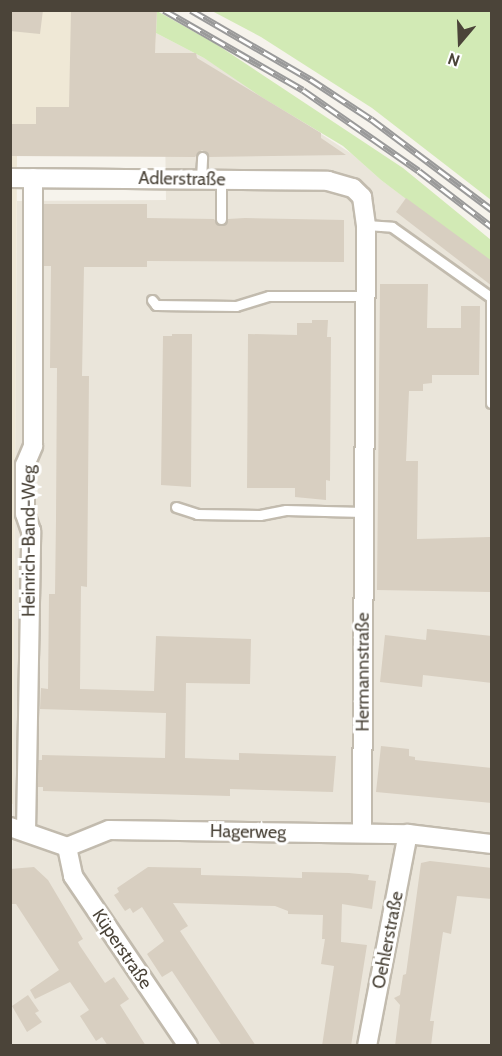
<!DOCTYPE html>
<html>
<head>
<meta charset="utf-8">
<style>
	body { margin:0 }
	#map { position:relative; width:502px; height:1056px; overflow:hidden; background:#f6f3ec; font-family:Cabin,sans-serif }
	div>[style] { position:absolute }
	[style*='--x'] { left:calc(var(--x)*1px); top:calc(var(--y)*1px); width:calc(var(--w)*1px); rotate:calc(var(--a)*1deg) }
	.residential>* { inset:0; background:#eae5da }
	.education>* { inset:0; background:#efe8d6 }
	.green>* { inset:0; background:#d2eab5 }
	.building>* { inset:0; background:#d8cfc1 }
	.roads { filter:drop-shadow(2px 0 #c2bbae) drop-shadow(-2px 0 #c2bbae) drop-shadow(0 2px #c2bbae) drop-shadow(0 -2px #c2bbae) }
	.lane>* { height:9px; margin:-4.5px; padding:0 4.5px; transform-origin:4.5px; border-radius:4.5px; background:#fff }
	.street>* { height:18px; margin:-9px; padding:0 9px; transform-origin:9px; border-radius:9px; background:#fff }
	.rail>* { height:7px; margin-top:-3.5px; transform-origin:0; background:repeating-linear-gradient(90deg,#fff 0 14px,#9a9a9a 0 28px); box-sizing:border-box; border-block:2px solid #9a9a9a }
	span { translate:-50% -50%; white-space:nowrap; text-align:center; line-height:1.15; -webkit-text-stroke:6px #fff; paint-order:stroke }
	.street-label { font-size:18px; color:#4b4439 }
	.frame { position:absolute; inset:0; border:12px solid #4b4439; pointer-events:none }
	.north { position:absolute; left:430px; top:12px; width:60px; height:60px; -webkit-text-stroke:4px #fff; paint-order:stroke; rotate:199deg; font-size:16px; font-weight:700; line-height:24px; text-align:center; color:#4b4439 }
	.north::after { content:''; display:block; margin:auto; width:21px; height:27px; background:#4b4439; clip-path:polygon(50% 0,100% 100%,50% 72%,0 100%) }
</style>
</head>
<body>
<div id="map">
	<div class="residential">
		<i style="clip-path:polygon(156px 33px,204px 58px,352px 154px,381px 180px,449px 230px,491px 266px,491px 1045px,11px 1046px,17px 201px,166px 200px,165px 126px,150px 126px)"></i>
	</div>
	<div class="education">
		<i style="clip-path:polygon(11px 11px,157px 11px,151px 125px,17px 156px,13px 804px,11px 804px)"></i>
	</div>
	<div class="green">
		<i style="clip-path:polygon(157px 11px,216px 44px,403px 168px,491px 240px,491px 263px,381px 180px,343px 146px,263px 98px,204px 58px,156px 33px)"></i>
		<i style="clip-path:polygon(212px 11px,491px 11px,491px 200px,372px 108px,261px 37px)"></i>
	</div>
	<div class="building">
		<i style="clip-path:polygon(10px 10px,43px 10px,40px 34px,10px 31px)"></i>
		<i style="clip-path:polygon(71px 10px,157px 10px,155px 53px,196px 53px,197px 58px,321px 133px,321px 138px,346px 155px,209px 157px,202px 150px,195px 157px,10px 156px,10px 124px,36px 124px,36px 107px,69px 107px)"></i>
		<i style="clip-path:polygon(406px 198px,492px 261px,492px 286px,396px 212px)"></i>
		<i style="clip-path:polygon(44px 204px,147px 204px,147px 218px,214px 219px,220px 226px,225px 224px,228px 219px,245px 218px,344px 220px,344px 262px,147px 261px,147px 267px,84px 267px,82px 376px,89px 376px,88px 490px,87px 587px,81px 586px,80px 689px,154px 691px,156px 636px,251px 639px,250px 684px,186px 683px,185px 758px,239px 760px,239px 753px,336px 756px,333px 792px,230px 789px,230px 796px,43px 791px,43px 787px,38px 787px,38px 760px,42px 760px,42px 755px,165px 758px,166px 713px,40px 709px,41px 688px,48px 689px,49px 594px,55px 594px,56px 519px,57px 368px,50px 368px,51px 266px,44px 266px)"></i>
		<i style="clip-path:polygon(380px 284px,428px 284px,427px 328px,461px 328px,461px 306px,480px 306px,479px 375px,432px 375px,432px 383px,423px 384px,423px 391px,409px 391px,406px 461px,418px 461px,417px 539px,490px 537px,490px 592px,377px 590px)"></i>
		<i style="clip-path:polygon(312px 320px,328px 320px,327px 337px,331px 337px,330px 481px,326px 480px,326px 500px,295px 497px,295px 488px,247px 488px,248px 334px,297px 335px,297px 323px,312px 323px)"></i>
		<i style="clip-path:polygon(172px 334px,192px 334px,191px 487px,161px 485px,163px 336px,172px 336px)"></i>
		<i style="clip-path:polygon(427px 629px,492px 636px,492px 683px,423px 675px,422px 687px,380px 682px,385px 635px,426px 640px)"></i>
		<i style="clip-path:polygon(381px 746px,409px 749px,409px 756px,415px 757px,415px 760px,492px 768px,492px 803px,376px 792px)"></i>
		<i style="clip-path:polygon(430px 861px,492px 868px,492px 899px,457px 896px,451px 934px,443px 932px,430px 1021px,434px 1021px,431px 1046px,395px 1046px,400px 1005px,394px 998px,400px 995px,403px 975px,406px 974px,421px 863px)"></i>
		<i style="clip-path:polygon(34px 867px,48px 880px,83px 939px,78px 942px,80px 946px,105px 983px,114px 977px,129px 999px,120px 1005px,146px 1046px,108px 1046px,102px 1037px,96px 1041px,80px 1016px,89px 1010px,70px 982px,35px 999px,30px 990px,59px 970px,16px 904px,10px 904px,10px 869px)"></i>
		<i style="clip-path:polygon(148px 867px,201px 868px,201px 875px,239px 876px,302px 878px,302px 872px,349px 873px,369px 875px,368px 880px,376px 881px,372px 909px,342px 904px,341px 942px,367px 945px,351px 1046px,322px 1046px,334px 966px,321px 964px,325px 939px,322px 939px,323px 915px,288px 914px,288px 911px,275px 906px,173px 903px,188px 926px,180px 931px,256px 1046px,222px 1046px,172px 971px,162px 977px,147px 954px,164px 941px,142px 907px,133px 913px,130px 908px,125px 911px,114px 895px,119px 892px,117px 888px)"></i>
		<i style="clip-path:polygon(28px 995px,39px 1011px,35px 1013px,42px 1022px,27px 1032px,12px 1006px)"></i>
	</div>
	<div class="roads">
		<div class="lane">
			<i style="--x:201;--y:179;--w:22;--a:-87"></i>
			<i style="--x:221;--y:179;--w:40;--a:90"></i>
			<i style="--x:366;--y:225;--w:26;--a:4"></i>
			<i style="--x:392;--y:227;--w:123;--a:35.4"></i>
			<i style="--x:491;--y:298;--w:105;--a:90"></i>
			<i style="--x:152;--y:300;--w:6;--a:51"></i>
			<i style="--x:156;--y:305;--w:80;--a:0.7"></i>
			<i style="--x:236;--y:306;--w:34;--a:-17"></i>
			<i style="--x:269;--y:296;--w:96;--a:0"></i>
			<i style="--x:176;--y:507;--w:22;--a:18"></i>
			<i style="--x:197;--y:514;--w:63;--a:0.9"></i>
			<i style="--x:260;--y:515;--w:26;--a:-11"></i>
			<i style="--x:286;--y:510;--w:77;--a:1.5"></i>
		</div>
		<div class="street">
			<i style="--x:10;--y:178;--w:318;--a:0.5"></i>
			<i style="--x:328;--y:181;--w:26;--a:16"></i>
			<i style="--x:353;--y:188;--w:13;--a:45"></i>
			<i style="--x:362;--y:197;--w:28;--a:82"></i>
			<i style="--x:366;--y:225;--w:608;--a:90.38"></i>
			<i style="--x:10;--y:827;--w:60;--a:19.3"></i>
			<i style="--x:67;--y:847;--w:45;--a:-22"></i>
			<i style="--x:109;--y:830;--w:299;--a:0.8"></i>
			<i style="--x:408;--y:834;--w:85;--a:6.8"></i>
			<i style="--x:26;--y:832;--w:301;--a:-89"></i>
			<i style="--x:31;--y:531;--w:18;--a:-109"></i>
			<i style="--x:25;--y:514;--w:49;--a:-90"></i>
			<i style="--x:25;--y:465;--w:21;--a:-67"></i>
			<i style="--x:33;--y:446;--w:268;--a:-90"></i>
			<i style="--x:67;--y:847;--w:30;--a:78"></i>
			<i style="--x:73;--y:876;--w:205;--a:55.9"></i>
			<i style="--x:367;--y:1046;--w:216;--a:-79.1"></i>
		</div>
	</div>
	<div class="rail">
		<i style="--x:164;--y:10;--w:160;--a:29.9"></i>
		<i style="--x:303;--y:90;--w:141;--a:34.9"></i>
		<i style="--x:419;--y:171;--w:92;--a:37.5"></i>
		<i style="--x:191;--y:10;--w:138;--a:30.1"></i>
		<i style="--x:310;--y:79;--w:73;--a:33.3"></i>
		<i style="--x:371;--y:119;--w:151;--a:36.9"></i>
	</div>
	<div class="street-label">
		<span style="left:182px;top:179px;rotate:1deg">Adlerstraße</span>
		<span style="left:29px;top:541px;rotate:-90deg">Heinrich-Band-Weg</span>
		<span style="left:363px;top:672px;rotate:-90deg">Hermannstraße</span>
		<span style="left:248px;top:832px;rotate:1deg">Hagerweg</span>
		<span style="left:388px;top:940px;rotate:-79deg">Oehlerstraße</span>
		<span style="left:122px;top:949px;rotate:56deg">Küperstraße</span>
	</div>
	<div class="frame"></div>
	<div class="north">N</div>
</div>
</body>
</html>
